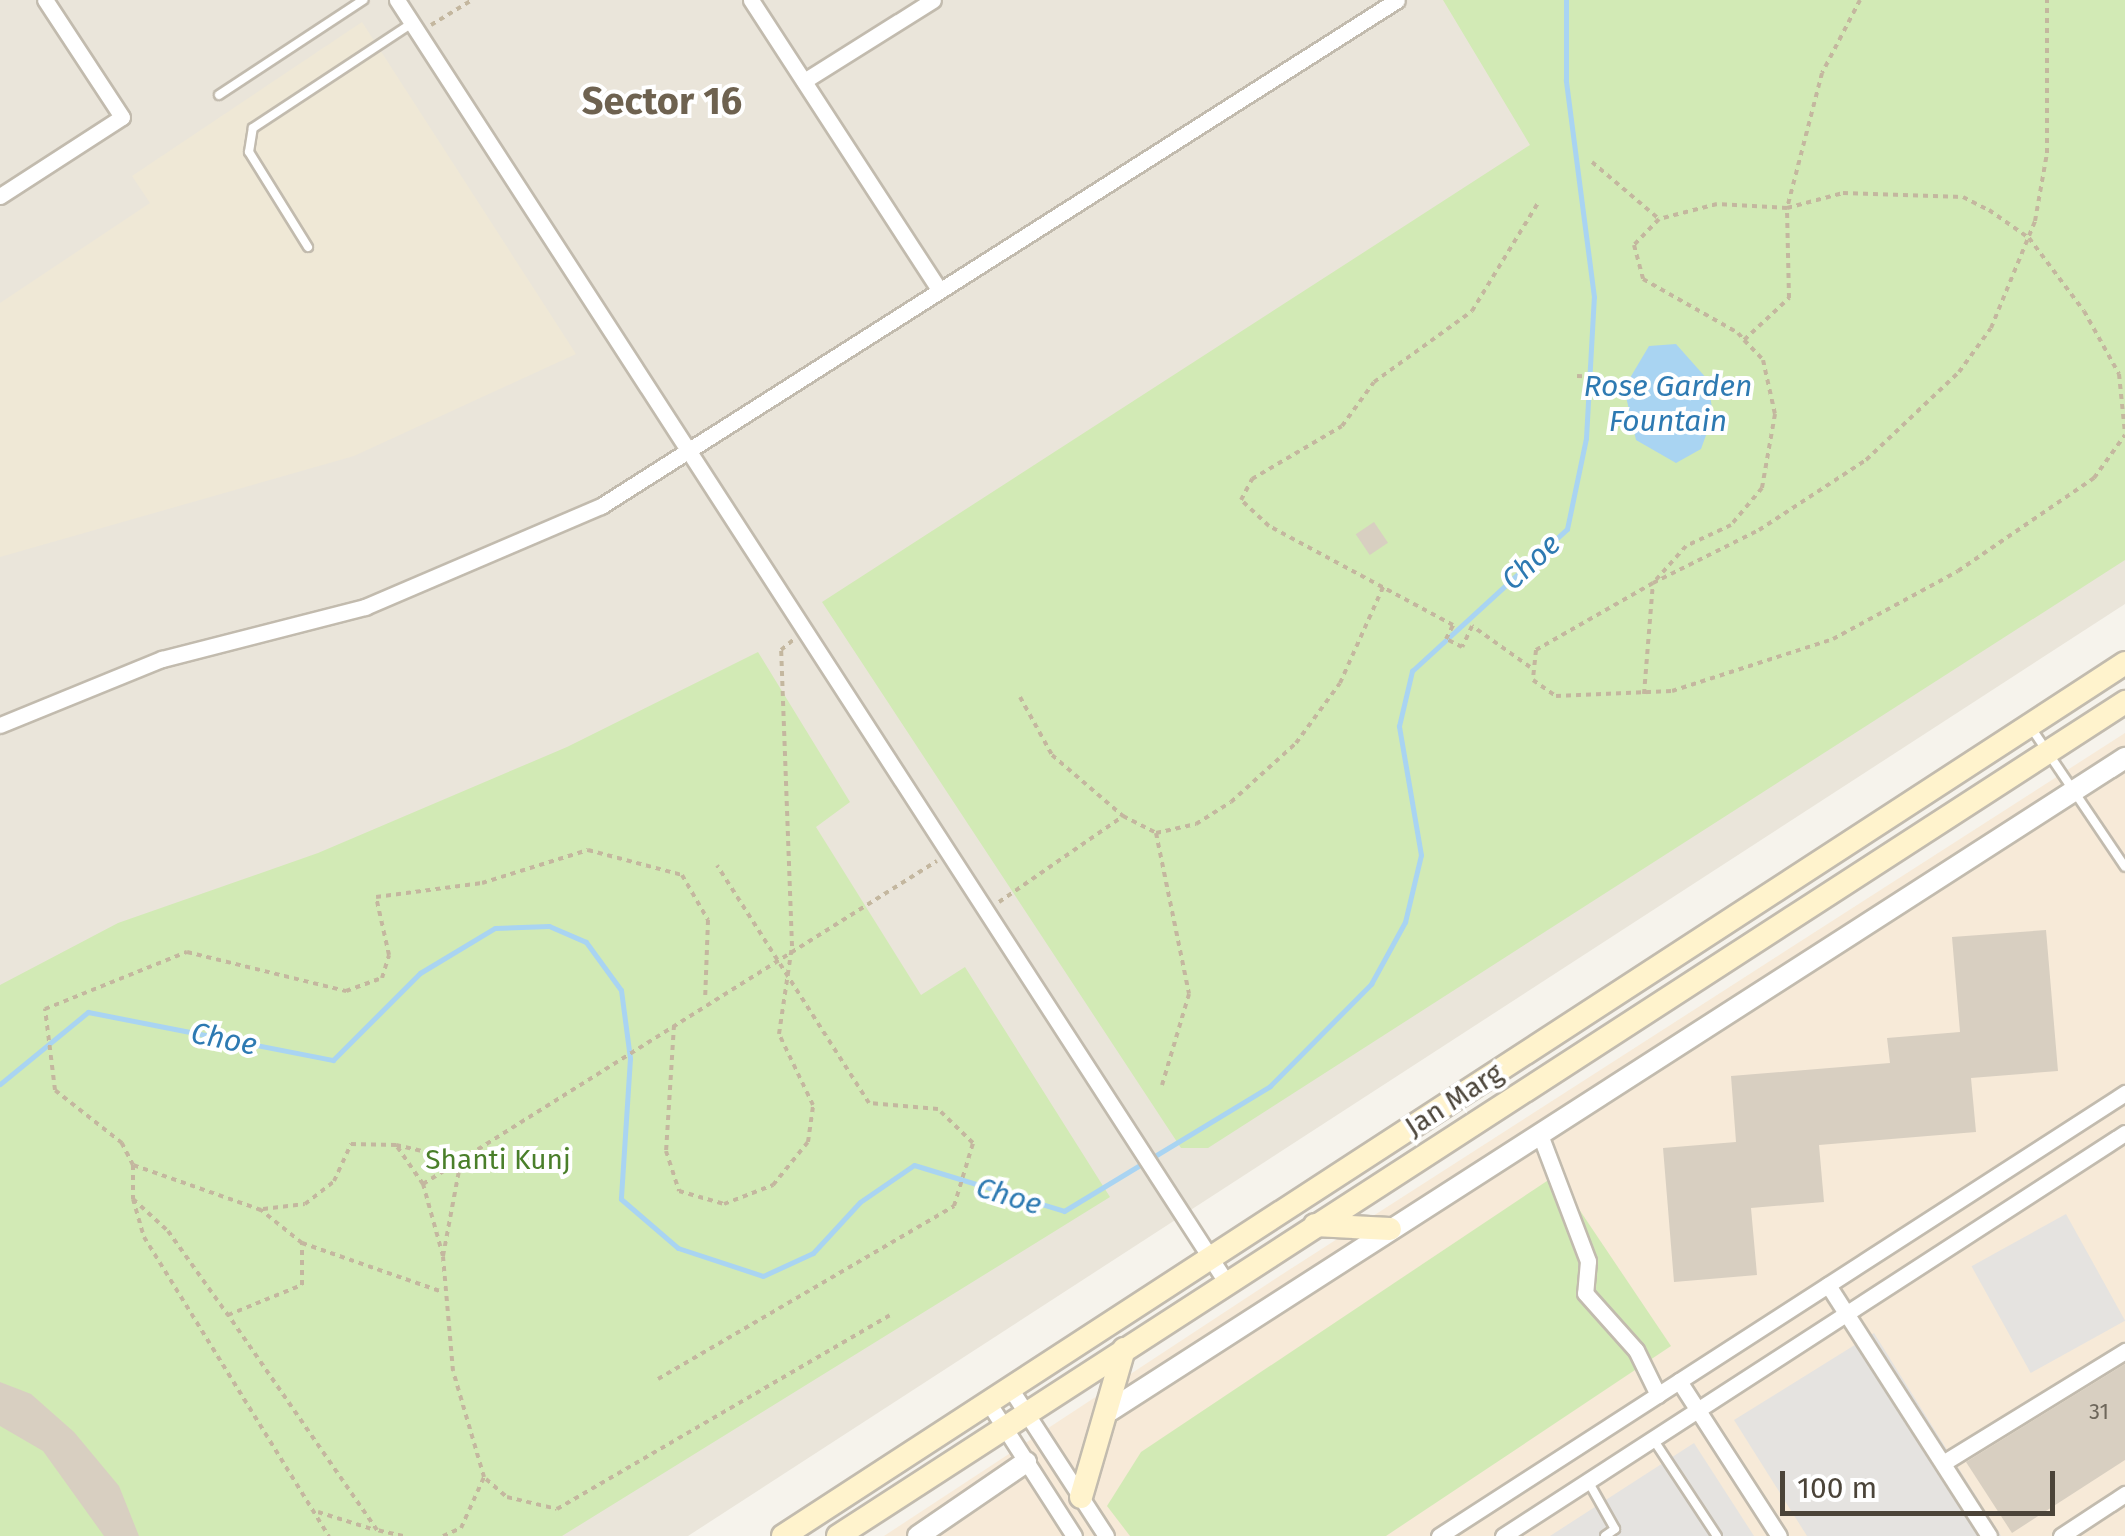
<!DOCTYPE html>
<html>
<head>
<meta charset="utf-8">
<style>
	body { margin:0 }
	#map { position:relative; width:2125px; height:1536px; overflow:hidden; background:#f6f3ec; font-family:"Fira Sans",sans-serif }
	div>[style] { position:absolute }
	[style*='--x'] { left:calc(var(--x)*1px); top:calc(var(--y)*1px); width:calc(var(--w)*1px); rotate:calc(var(--a)*1deg) }
	.residential>* { inset:0; background:#eae5da }
	.commercial>* { inset:0; background:#f7ead8 }
	.education>* { inset:0; background:#efe8d6 }
	.green>* { inset:0; background:#d2eab5 }
	.parking>* { inset:0; background:#e5e3e0; transform-origin:0 0 }
	.water>* { inset:0; background:#a9d4f2 }
	.stream>* { height:5px; margin:-2.5px; padding:0 2.5px; transform-origin:2.5px; border-radius:2.5px; background:#a9d4f2 }
	.building>* { inset:0; background:#d8cfc1; transform-origin:0 0 }
	.path>* { height:4px; margin-top:-2px; transform-origin:0; background:repeating-linear-gradient(90deg,#c4b79f 0 5px,transparent 0 10px) }
	.roads { filter:drop-shadow(2px 0 #c2bbae) drop-shadow(-2px 0 #c2bbae) drop-shadow(0 2px #c2bbae) drop-shadow(0 -2px #c2bbae) }
	.service>* { height:8px; margin:-4px; padding:0 4px; transform-origin:4px; border-radius:4px; background:#fff }
	.minor>* { height:15px; margin:-7.5px; padding:0 7.5px; transform-origin:7.5px; border-radius:7.5px; background:#fff }
	.tertiary>* { height:20px; margin:-10px; padding:0 10px; transform-origin:10px; border-radius:10px; background:#fff }
	.secondary>* { height:22px; margin:-11px; padding:0 11px; transform-origin:11px; border-radius:11px; background:#fff3cd }
	span { translate:-50% -50%; white-space:nowrap; text-align:center; line-height:1.15; -webkit-text-stroke:8px #fff; paint-order:stroke }
	.number-label { font-size:22px; color:#6e675b }
	.number-label span { -webkit-text-stroke-width:0 }
	.street-label { font-size:28px; color:#4b4439 }
	.park-label { font-size:28px; color:#4a7f2a }
	.water-label { font-size:30px; color:#2e7ab2; font-style:italic }
	.district-label { font-size:38px; color:#6e6250; font-weight:700 }
	.scale { position:absolute; left:1780px; top:1471px; width:275px; height:45px; box-sizing:border-box; border:5px solid #4b4439; border-top:0; padding-left:12px; font-size:30px; line-height:35px; white-space:nowrap; color:#4b4439; -webkit-text-stroke:8px #fff; paint-order:stroke }
</style>
</head>
<body>
<div id="map">
	<div class="residential">
		<i style="clip-path:polygon(0 0,2125px 0,2125px 604px,688px 1536px,0 1536px)"></i>
	</div>
	<div class="commercial">
		<i style="clip-path:polygon(2125px 733px,2125px 1536px,884px 1536px,1278px 1277px)"></i>
	</div>
	<div class="education">
		<i style="clip-path:polygon(362px 22px,576px 354px,354px 456px,0 557px,0 303px,150px 203px,132px 176px)"></i>
	</div>
	<div class="green">
		<i style="clip-path:polygon(1443px 0,2125px 0,2125px 560px,1208px 1148px,1181px 1148px,822px 602px,1530px 145px)"></i>
		<i style="clip-path:polygon(758px 652px,850px 802px,816px 827px,921px 995px,965px 967px,1110px 1197px,562px 1536px,0 1536px,0 985px,118px 923px,318px 853px,567px 747px)"></i>
		<i style="clip-path:polygon(1556px 1175px,1671px 1346px,1386px 1536px,1130px 1536px,1107px 1506px,1141px 1452px)"></i>
	</div>
	<div class="parking">
		<i style="left:2066px;top:1214px;width:122px;height:108px;rotate:61deg"></i>
		<i style="clip-path:polygon(1874px 1333px,2001px 1536px,1807px 1536px,1734px 1420px)"></i>
		<i style="clip-path:polygon(1694px 1443px,1754px 1536px,1550px 1536px)"></i>
	</div>
	<div class="water">
		<i style="clip-path:polygon(1676px 344px,1708px 380px,1713px 416px,1701px 449px,1676px 463px,1636px 440px,1624px 388px,1649px 346px)"></i>
	</div>
	<div class="stream">
		<i style="--x:0;--y:1084;--w:114;--a:-39.3"></i>
		<i style="--x:88;--y:1012;--w:250;--a:11.1"></i>
		<i style="--x:333;--y:1060;--w:123;--a:-45"></i>
		<i style="--x:420;--y:973;--w:87;--a:-31"></i>
		<i style="--x:495;--y:928;--w:54;--a:-2.1"></i>
		<i style="--x:549;--y:926;--w:40;--a:23.4"></i>
		<i style="--x:586;--y:942;--w:59;--a:53.9"></i>
		<i style="--x:621;--y:990;--w:69;--a:82.5"></i>
		<i style="--x:630;--y:1058;--w:141;--a:93.7"></i>
		<i style="--x:621;--y:1199;--w:75;--a:40.7"></i>
		<i style="--x:678;--y:1248;--w:89;--a:18.2"></i>
		<i style="--x:763;--y:1276;--w:55;--a:-24.7"></i>
		<i style="--x:813;--y:1253;--w:69;--a:-47.3"></i>
		<i style="--x:860;--y:1202;--w:65;--a:-34.4"></i>
		<i style="--x:914;--y:1165;--w:157;--a:17"></i>
		<i style="--x:1064;--y:1211;--w:241;--a:-31.2"></i>
		<i style="--x:1270;--y:1086;--w:144;--a:-45.3"></i>
		<i style="--x:1371;--y:984;--w:71;--a:-61.3"></i>
		<i style="--x:1405;--y:922;--w:69;--a:-76.6"></i>
		<i style="--x:1421;--y:855;--w:131;--a:-99.7"></i>
		<i style="--x:1399;--y:726;--w:57;--a:-76.7"></i>
		<i style="--x:1412;--y:671;--w:210;--a:-42.5"></i>
		<i style="--x:1567;--y:529;--w:93;--a:-78.2"></i>
		<i style="--x:1586;--y:438;--w:141;--a:-86.8"></i>
		<i style="--x:1594;--y:297;--w:219;--a:-97.4"></i>
		<i style="--x:1566;--y:80;--w:80;--a:-90"></i>
	</div>
	<div class="building">
		<i style="left:1374px;top:522px;width:25px;height:22px;rotate:56deg"></i>
		<i style="clip-path:polygon(2046px 930px,2058px 1071px,1971px 1078px,1976px 1132px,1819px 1145px,1824px 1202px,1751px 1208px,1757px 1275px,1674px 1282px,1663px 1148px,1736px 1142px,1731px 1076px,1890px 1063px,1887px 1038px,1960px 1032px,1952px 937px)"></i>
		<i style="clip-path:polygon(2125px 1364px,2125px 1460px,2012px 1533px,1966px 1462px)"></i>
		<i style="clip-path:polygon(0 1382px,31px 1394px,74px 1432px,119px 1486px,139px 1536px,104px 1536px,43px 1451px,0 1426px)"></i>
	</div>
	<div class="path">
		<i style="--x:1860;--y:0;--w:82;--a:117.5"></i>
		<i style="--x:1822;--y:73;--w:139;--a:104.5"></i>
		<i style="--x:1787;--y:208;--w:58;--a:-15"></i>
		<i style="--x:1843;--y:193;--w:120;--a:1.9"></i>
		<i style="--x:1963;--y:197;--w:29;--a:27"></i>
		<i style="--x:1989;--y:210;--w:49;--a:35"></i>
		<i style="--x:2029;--y:238;--w:91;--a:53"></i>
		<i style="--x:2084;--y:311;--w:72;--a:60.9"></i>
		<i style="--x:2119;--y:374;--w:59;--a:84.2"></i>
		<i style="--x:431;--y:25;--w:48;--a:-31.4"></i>
		<i style="--x:1592;--y:162;--w:88;--a:40.4"></i>
		<i style="--x:1744;--y:340;--w:62;--a:-43"></i>
		<i style="--x:1789;--y:298;--w:90;--a:-91.3"></i>
		<i style="--x:1787;--y:208;--w:70;--a:-176.7"></i>
		<i style="--x:1717;--y:204;--w:60;--a:165.5"></i>
		<i style="--x:1659;--y:219;--w:36;--a:134"></i>
		<i style="--x:1634;--y:245;--w:35;--a:75"></i>
		<i style="--x:1643;--y:279;--w:109;--a:29.6"></i>
		<i style="--x:1738;--y:333;--w:9;--a:49"></i>
		<i style="--x:1744;--y:340;--w:28;--a:46"></i>
		<i style="--x:1763;--y:360;--w:55;--a:77.5"></i>
		<i style="--x:1775;--y:414;--w:75;--a:100"></i>
		<i style="--x:1762;--y:488;--w:48;--a:130"></i>
		<i style="--x:1731;--y:525;--w:50;--a:155"></i>
		<i style="--x:1686;--y:546;--w:50;--a:131.7"></i>
		<i style="--x:1653;--y:583;--w:135;--a:150.2"></i>
		<i style="--x:1536;--y:650;--w:30;--a:96"></i>
		<i style="--x:1533;--y:680;--w:28;--a:35"></i>
		<i style="--x:1556;--y:696;--w:116;--a:-2.5"></i>
		<i style="--x:1672;--y:691;--w:169;--a:-17.9"></i>
		<i style="--x:1833;--y:639;--w:142;--a:-28.5"></i>
		<i style="--x:1958;--y:571;--w:165;--a:-34.4"></i>
		<i style="--x:2094;--y:478;--w:53;--a:-54.2"></i>
		<i style="--x:1577;--y:376;--w:28;--a:2"></i>
		<i style="--x:1530;--y:667;--w:71;--a:-144.7"></i>
		<i style="--x:1472;--y:626;--w:23;--a:115"></i>
		<i style="--x:1462;--y:647;--w:18;--a:-153"></i>
		<i style="--x:1446;--y:639;--w:16;--a:-63"></i>
		<i style="--x:1453;--y:625;--w:209;--a:-151.7"></i>
		<i style="--x:1269;--y:526;--w:38;--a:-137"></i>
		<i style="--x:1241;--y:500;--w:24;--a:-62"></i>
		<i style="--x:1252;--y:479;--w:104;--a:-30.5"></i>
		<i style="--x:1342;--y:426;--w:54;--a:-54"></i>
		<i style="--x:1374;--y:382;--w:121;--a:-35.9"></i>
		<i style="--x:1472;--y:311;--w:127;--a:-58.6"></i>
		<i style="--x:1644;--y:694;--w:111;--a:-85.4"></i>
		<i style="--x:1653;--y:583;--w:119;--a:-26.6"></i>
		<i style="--x:1759;--y:530;--w:128;--a:-33.2"></i>
		<i style="--x:1866;--y:460;--w:128;--a:-43.4"></i>
		<i style="--x:1959;--y:372;--w:54;--a:-54"></i>
		<i style="--x:1991;--y:328;--w:116;--a:-67.6"></i>
		<i style="--x:2035;--y:221;--w:69;--a:-80"></i>
		<i style="--x:2047;--y:153;--w:153;--a:-90"></i>
		<i style="--x:1020;--y:697;--w:66;--a:61.1"></i>
		<i style="--x:1052;--y:755;--w:94;--a:40.7"></i>
		<i style="--x:1156;--y:833;--w:164;--a:78.4"></i>
		<i style="--x:1189;--y:994;--w:95;--a:106.5"></i>
		<i style="--x:999;--y:902;--w:151;--a:-34.7"></i>
		<i style="--x:1123;--y:816;--w:37;--a:27"></i>
		<i style="--x:1156;--y:833;--w:41;--a:-12.7"></i>
		<i style="--x:1196;--y:824;--w:41;--a:-32.2"></i>
		<i style="--x:1231;--y:802;--w:88;--a:-42.2"></i>
		<i style="--x:1296;--y:743;--w:74;--a:-53.7"></i>
		<i style="--x:1340;--y:683;--w:107;--a:-65.8"></i>
		<i style="--x:674;--y:1025;--w:126;--a:93.6"></i>
		<i style="--x:666;--y:1151;--w:42;--a:72"></i>
		<i style="--x:679;--y:1191;--w:47;--a:16.1"></i>
		<i style="--x:724;--y:1204;--w:53;--a:-21.2"></i>
		<i style="--x:773;--y:1185;--w:55;--a:-50.9"></i>
		<i style="--x:808;--y:1142;--w:37;--a:-82"></i>
		<i style="--x:813;--y:1105;--w:79;--a:-115.6"></i>
		<i style="--x:779;--y:1034;--w:89;--a:-81.6"></i>
		<i style="--x:792;--y:946;--w:296;--a:-92.1"></i>
		<i style="--x:781;--y:650;--w:16;--a:-40"></i>
		<i style="--x:133;--y:1165;--w:34;--a:90"></i>
		<i style="--x:133;--y:1199;--w:47;--a:42.4"></i>
		<i style="--x:168;--y:1231;--w:103;--a:54.5"></i>
		<i style="--x:423;--y:1184;--w:45;--a:-32.3"></i>
		<i style="--x:133;--y:1199;--w:40;--a:74"></i>
		<i style="--x:144;--y:1237;--w:352;--a:58.3"></i>
		<i style="--x:263;--y:1209;--w:42;--a:-6.8"></i>
		<i style="--x:305;--y:1204;--w:37;--a:-38"></i>
		<i style="--x:334;--y:1181;--w:41;--a:-65.3"></i>
		<i style="--x:351;--y:1144;--w:45;--a:1.3"></i>
		<i style="--x:302;--y:1243;--w:149;--a:19.2"></i>
		<i style="--x:443;--y:1256;--w:98;--a:-79.4"></i>
		<i style="--x:461;--y:1160;--w:562;--a:-32.14"></i>
		<i style="--x:658;--y:1379;--w:343;--a:-30.3"></i>
		<i style="--x:954;--y:1206;--w:66;--a:-73.2"></i>
		<i style="--x:973;--y:1143;--w:49;--a:-135.8"></i>
		<i style="--x:938;--y:1109;--w:69;--a:-175"></i>
		<i style="--x:869;--y:1103;--w:282;--a:-122.6"></i>
		<i style="--x:486;--y:1479;--w:28;--a:41"></i>
		<i style="--x:507;--y:1497;--w:51;--a:13.5"></i>
		<i style="--x:557;--y:1509;--w:385;--a:-30.2"></i>
		<i style="--x:318;--y:1512;--w:60;--a:17.5"></i>
		<i style="--x:403;--y:1536;--w:27;--a:-167"></i>
		<i style="--x:377;--y:1530;--w:262;--a:-124.7"></i>
		<i style="--x:228;--y:1315;--w:80;--a:-22.1"></i>
		<i style="--x:302;--y:1285;--w:42;--a:-90"></i>
		<i style="--x:302;--y:1243;--w:53;--a:-141.2"></i>
		<i style="--x:261;--y:1210;--w:136;--a:-160.6"></i>
		<i style="--x:133;--y:1165;--w:25;--a:-117"></i>
		<i style="--x:122;--y:1143;--w:85;--a:-141.7"></i>
		<i style="--x:55;--y:1090;--w:82;--a:-97"></i>
		<i style="--x:45;--y:1009;--w:153;--a:-21.9"></i>
		<i style="--x:187;--y:952;--w:164;--a:13.8"></i>
		<i style="--x:346;--y:991;--w:38;--a:-20"></i>
		<i style="--x:382;--y:978;--w:24;--a:-73"></i>
		<i style="--x:389;--y:955;--w:59;--a:-102.6"></i>
		<i style="--x:376;--y:897;--w:107;--a:-7.5"></i>
		<i style="--x:482;--y:883;--w:111;--a:-17.3"></i>
		<i style="--x:588;--y:850;--w:97;--a:14.9"></i>
		<i style="--x:682;--y:875;--w:52;--a:60"></i>
		<i style="--x:708;--y:920;--w:80;--a:92.1"></i>
		<i style="--x:443;--y:1536;--w:20;--a:-24"></i>
		<i style="--x:461;--y:1528;--w:56;--a:-65.7"></i>
		<i style="--x:484;--y:1477;--w:110;--a:-106.3"></i>
		<i style="--x:453;--y:1371;--w:115;--a:-95"></i>
		<i style="--x:443;--y:1256;--w:75;--a:-105.5"></i>
		<i style="--x:423;--y:1184;--w:47;--a:-124.7"></i>
		<i style="--x:396;--y:1145;--w:67;--a:13"></i>
	</div>
	<div class="roads">
		<div class="service">
			<i style="--x:219;--y:95;--w:173;--a:-33.4"></i>
			<i style="--x:308;--y:247;--w:112;--a:-121.8"></i>
			<i style="--x:249;--y:152;--w:24;--a:-81"></i>
			<i style="--x:253;--y:128;--w:191;--a:-33.4"></i>
			<i style="--x:2032;--y:729;--w:166;--a:56"></i>
			<i style="--x:1653;--y:1439;--w:116;--a:56.6"></i>
			<i style="--x:1588;--y:1481;--w:55;--a:60.6"></i>
			<i style="--x:1615;--y:1529;--w:12;--a:145"></i>
		</div>
		<div class="minor">
			<i style="--x:397;--y:0;--w:1527;--a:57.11"></i>
			<i style="--x:751;--y:0;--w:346;--a:57"></i>
			<i style="--x:804;--y:81;--w:152;--a:-32.1"></i>
			<i style="--x:0;--y:196;--w:145;--a:-32.9"></i>
			<i style="--x:122;--y:117;--w:140;--a:-123.3"></i>
			<i style="--x:0;--y:725;--w:175;--a:-22.2"></i>
			<i style="--x:162;--y:659;--w:210;--a:-14.4"></i>
			<i style="--x:365;--y:607;--w:257;--a:-23.2"></i>
			<i style="--x:601;--y:506;--w:943;--a:-32.44"></i>
			<i style="--x:1539;--y:1132;--w:138;--a:69.2"></i>
			<i style="--x:1588;--y:1261;--w:32;--a:95"></i>
			<i style="--x:1585;--y:1293;--w:76;--a:48.2"></i>
			<i style="--x:1636;--y:1350;--w:50;--a:63.9"></i>
			<i style="--x:1828;--y:1285;--w:298;--a:57.3"></i>
			<i style="--x:1679;--y:1381;--w:184;--a:57.2"></i>
			<i style="--x:1010;--y:1388;--w:176;--a:57"></i>
			<i style="--x:988;--y:1402;--w:159;--a:57.3"></i>
			<i style="--x:1943;--y:1463;--w:214;--a:-31.6"></i>
			<i style="--x:1439;--y:1536;--w:817;--a:-32.85"></i>
			<i style="--x:1503;--y:1536;--w:741;--a:-32.94"></i>
			<i style="--x:2061;--y:1536;--w:77;--a:-33.3"></i>
		</div>
		<div class="tertiary">
			<i style="--x:1111;--y:1410;--w:1206;--a:-32.74"></i>
			<i style="--x:918;--y:1536;--w:131;--a:-34.4"></i>
		</div>
		<div class="secondary">
			<i style="--x:1315;--y:1225;--w:75;--a:3.1"></i>
			<i style="--x:1081;--y:1497;--w:154;--a:-73.8"></i>
			<i style="--x:783;--y:1536;--w:1601;--a:-33.04"></i>
			<i style="--x:838;--y:1536;--w:1534;--a:-32.94"></i>
		</div>
	</div>
	<div class="number-label">
		<span style="left:2099px;top:1412px">31</span>
	</div>
	<div class="street-label">
		<span style="left:1454px;top:1100px;rotate:-33deg">Jan Marg</span>
	</div>
	<div class="park-label">
		<span style="left:498px;top:1160px">Shanti Kunj</span>
	</div>
	<div class="water-label">
		<span style="left:1668px;top:403px">Rose Garden<br>Fountain</span>
		<span style="left:1531px;top:562px;rotate:-43deg">Choe</span>
		<span style="left:224px;top:1039px;rotate:11deg">Choe</span>
		<span style="left:1009px;top:1196px;rotate:17deg">Choe</span>
	</div>
	<div class="district-label">
		<span style="left:662px;top:102px">Sector 16</span>
	</div>
	<div class="scale">100 m</div>
</div>
</body>
</html>
